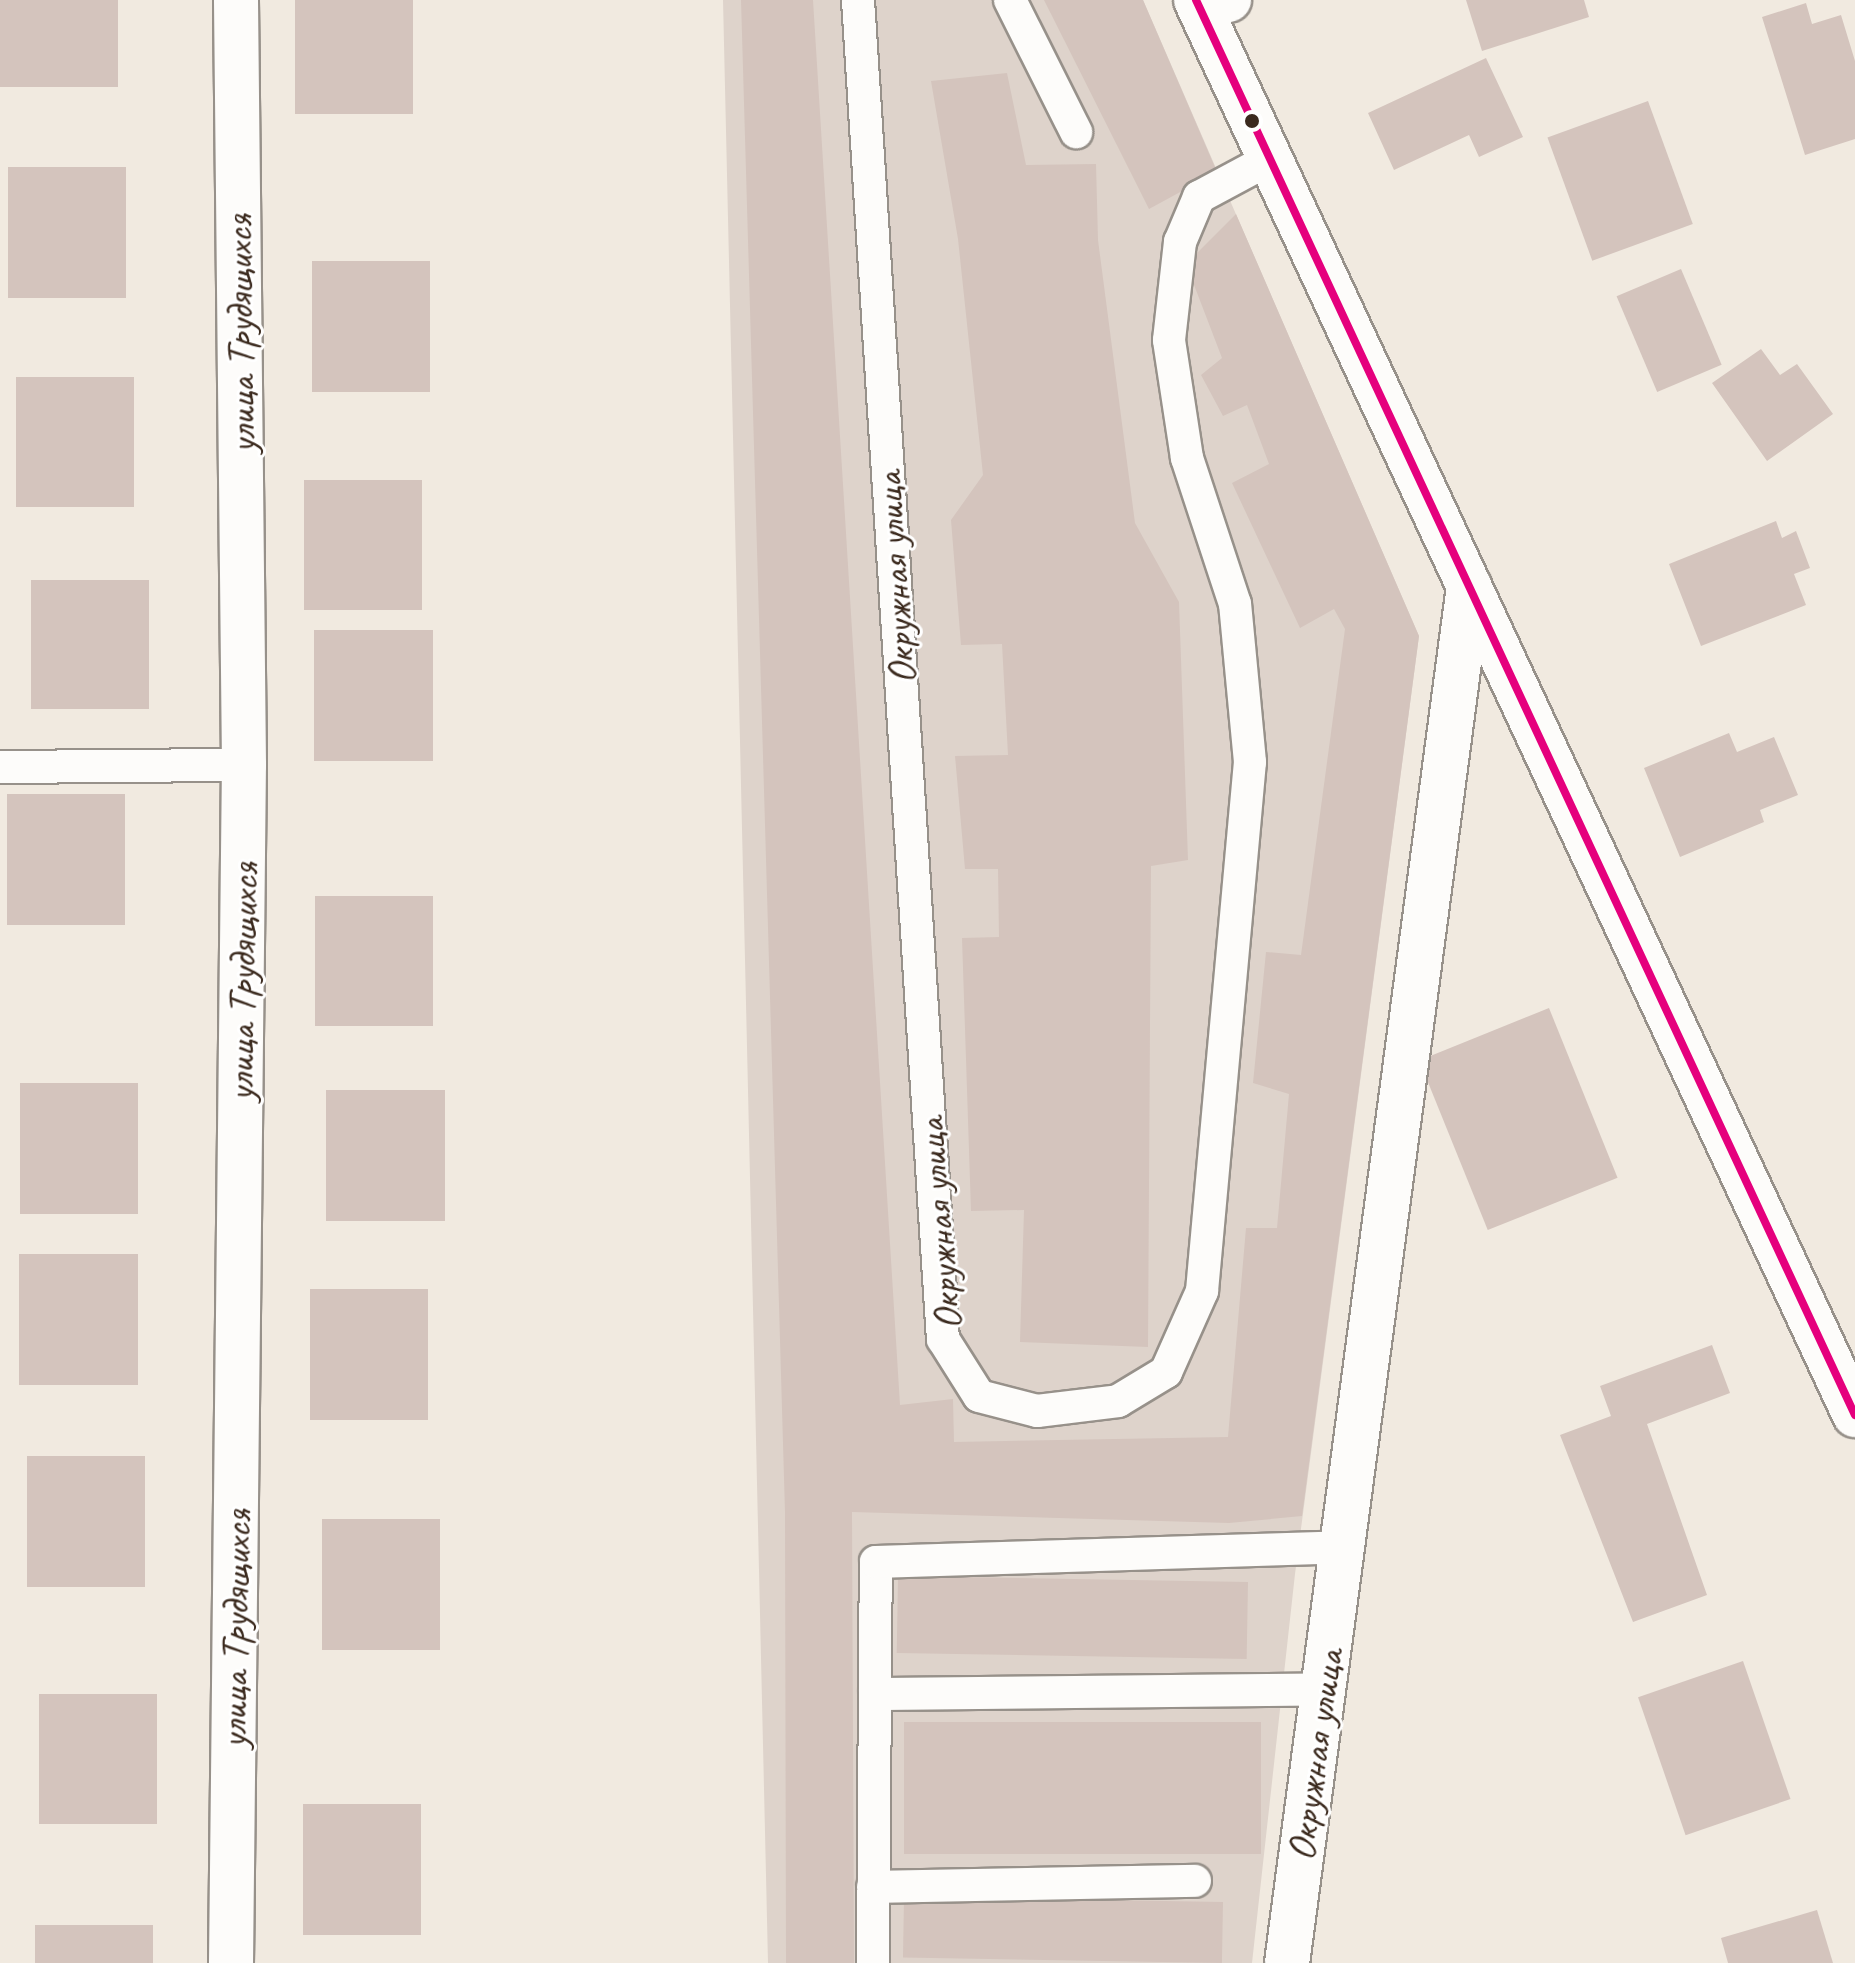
<!DOCTYPE html>
<html>
<head>
<meta charset="utf-8">
<style>
	body { margin:0 }
	#map { position:relative; width:1855px; height:1963px; overflow:hidden; background:#f1eae0; font-family:Caveat,sans-serif }
	div>[style] { position:absolute }
	[style*='--x'] { left:calc(var(--x)*1px); top:calc(var(--y)*1px); width:calc(var(--w)*1px); rotate:calc(var(--a)*1deg) }
	.industrial>* { inset:0; background:#ded3cb }
	.building>* { inset:0; background:#d4c4bd; transform-origin:0 0 }
	.roads { filter:drop-shadow(2px 0 #97918a) drop-shadow(-2px 0 #97918a) drop-shadow(0 2px #97918a) drop-shadow(0 -2px #97918a) }
	.lane>* { height:32px; margin:-16px; padding:0 16px; transform-origin:16px; border-radius:16px; background:#fdfcfa }
	.street>* { height:44px; margin:-22px; padding:0 22px; transform-origin:22px; border-radius:22px; background:#fdfcfa }
	.secondary>* { height:44px; margin:-22px; padding:0 22px; transform-origin:22px; border-radius:22px; background:#fdfcfa }
	.bus-1>* { height:8px; margin:-4px; padding:0 4px; transform-origin:4px; border-radius:4px; background:#e5007d }
	.dots>* { width:22px; height:22px; translate:-50% -50%; box-sizing:border-box; border:4px solid #fff; border-radius:50% }
	span { translate:-50% -50%; white-space:nowrap; text-align:center; line-height:1.15; -webkit-text-stroke:6px #fff; paint-order:stroke }
	.street-label { font-size:40px; color:#3b2a1e }
</style>
</head>
<body>
<div id="map">
	<div class="industrial">
		<i style="clip-path:polygon(723px 0,1143px 0,1419px 636px,1295px 1574px,1252px 1963px,768px 1963px)"></i>
	</div>
	<div class="building">
		<i style="left:0;top:0;width:118px;height:87px"></i>
		<i style="left:295px;top:0;width:118px;height:114px"></i>
		<i style="clip-path:polygon(741px 0,813px 0,900px 1405px,953px 1399px,954px 1442px,1228px 1437px,1246px 1228px,1277px 1228px,1289px 1094px,1253px 1083px,1266px 952px,1301px 955px,1345px 629px,1334px 609px,1300px 628px,1232px 483px,1269px 464px,1247px 405px,1223px 416px,1201px 375px,1222px 358px,1186px 264px,1236px 214px,1419px 636px,1302px 1516px,1229px 1523px,852px 1512px,854px 1963px,786px 1963px,785px 1512px)"></i>
		<i style="clip-path:polygon(1044px 0,1143px 0,1217px 172px,1149px 209px)"></i>
		<i style="clip-path:polygon(1466px 0,1584px 0,1589px 17px,1482px 51px)"></i>
		<i style="clip-path:polygon(1806px 3px,1812px 24px,1841px 15px,1855px 61px,1855px 139px,1805px 155px,1762px 17px)"></i>
		<i style="clip-path:polygon(1486px 58px,1523px 137px,1479px 157px,1469px 135px,1394px 170px,1368px 113px)"></i>
		<i style="clip-path:polygon(1007px 73px,1026px 165px,1096px 164px,1098px 240px,1135px 523px,1179px 602px,1188px 860px,1151px 866px,1148px 1347px,1020px 1342px,1024px 1210px,971px 1211px,962px 938px,999px 937px,998px 869px,965px 869px,955px 756px,1008px 755px,1002px 644px,961px 645px,951px 520px,983px 475px,958px 239px,931px 81px)"></i>
		<i style="left:1648px;top:101px;width:131px;height:107px;rotate:70deg"></i>
		<i style="left:8px;top:167px;width:118px;height:131px"></i>
		<i style="left:312px;top:261px;width:118px;height:131px"></i>
		<i style="left:1681px;top:269px;width:104px;height:70px;rotate:67deg"></i>
		<i style="clip-path:polygon(1761px 349px,1780px 375px,1797px 364px,1833px 414px,1767px 461px,1712px 383px)"></i>
		<i style="left:16px;top:377px;width:118px;height:130px"></i>
		<i style="left:304px;top:480px;width:118px;height:130px"></i>
		<i style="clip-path:polygon(1776px 521px,1782px 538px,1796px 531px,1810px 568px,1794px 574px,1806px 605px,1701px 646px,1669px 564px)"></i>
		<i style="left:31px;top:580px;width:118px;height:129px"></i>
		<i style="left:314px;top:630px;width:119px;height:131px"></i>
		<i style="clip-path:polygon(1729px 733px,1737px 752px,1774px 737px,1798px 795px,1760px 810px,1764px 822px,1680px 857px,1644px 768px)"></i>
		<i style="left:7px;top:794px;width:118px;height:131px"></i>
		<i style="left:315px;top:896px;width:118px;height:130px"></i>
		<i style="left:1549px;top:1008px;width:183px;height:140px;rotate:68deg"></i>
		<i style="left:20px;top:1083px;width:118px;height:131px"></i>
		<i style="left:326px;top:1090px;width:119px;height:131px"></i>
		<i style="left:19px;top:1254px;width:119px;height:131px"></i>
		<i style="left:310px;top:1289px;width:118px;height:131px"></i>
		<i style="clip-path:polygon(1712px 1345px,1730px 1393px,1647px 1424px,1707px 1595px,1633px 1622px,1560px 1435px,1611px 1416px,1600px 1386px)"></i>
		<i style="left:27px;top:1456px;width:118px;height:131px"></i>
		<i style="left:322px;top:1519px;width:118px;height:131px"></i>
		<i style="left:1248px;top:1582px;width:77px;height:350px;rotate:91deg"></i>
		<i style="left:1743px;top:1661px;width:146px;height:111px;rotate:71deg"></i>
		<i style="left:39px;top:1694px;width:118px;height:130px"></i>
		<i style="left:904px;top:1722px;width:357px;height:132px"></i>
		<i style="left:303px;top:1804px;width:118px;height:131px"></i>
		<i style="left:1223px;top:1902px;width:61px;height:319px;rotate:91deg"></i>
		<i style="clip-path:polygon(1817px 1910px,1833px 1963px,1728px 1963px,1721px 1938px)"></i>
		<i style="left:35px;top:1925px;width:118px;height:38px"></i>
	</div>
	<div class="roads">
		<div class="lane">
			<i style="--x:858;--y:0;--w:1342;--a:86.37"></i>
			<i style="--x:943;--y:1339;--w:67;--a:57.7"></i>
			<i style="--x:979;--y:1396;--w:60;--a:14.5"></i>
			<i style="--x:1037;--y:1411;--w:82;--a:-7"></i>
			<i style="--x:1118;--y:1401;--w:56;--a:-31.1"></i>
			<i style="--x:1166;--y:1372;--w:89;--a:-66"></i>
			<i style="--x:1202;--y:1291;--w:531;--a:-84.82"></i>
			<i style="--x:1250;--y:762;--w:159;--a:-95.4"></i>
			<i style="--x:1235;--y:604;--w:154;--a:-108.2"></i>
			<i style="--x:1187;--y:458;--w:119;--a:-98.7"></i>
			<i style="--x:1169;--y:340;--w:99;--a:-83.6"></i>
			<i style="--x:1180;--y:242;--w:49;--a:-67.1"></i>
			<i style="--x:1199;--y:197;--w:81;--a:-28.2"></i>
			<i style="--x:1010;--y:0;--w:148;--a:63.4"></i>
			<i style="--x:0;--y:767;--w:244;--a:-0.5"></i>
			<i style="--x:875;--y:1694;--w:448;--a:-0.6"></i>
			<i style="--x:873;--y:1887;--w:322;--a:-1.1"></i>
			<i style="--x:873;--y:1963;--w:401;--a:-89.6"></i>
			<i style="--x:876;--y:1562;--w:467;--a:-1.8"></i>
		</div>
		<div class="street">
			<i style="--x:1200;--y:7;--w:30;--a:-14"></i>
			<i style="--x:231;--y:1963;--w:1198;--a:-89.38"></i>
			<i style="--x:244;--y:765;--w:765;--a:-90.6"></i>
			<i style="--x:1287;--y:1963;--w:1389;--a:-82.47"></i>
		</div>
		<div class="secondary">
			<i style="--x:1196;--y:0;--w:1561;--a:65.03"></i>
		</div>
	</div>
	<div class="bus-1">
		<i style="--x:1196;--y:0;--w:1561;--a:65.03"></i>
	</div>
	<div class="dots">
		<i style="left:1252px;top:121px;background:#3b2a1e"></i>
	</div>
	<div class="street-label">
		<span style="left:240px;top:334px;rotate:-91deg">улица Трудящихся</span>
		<span style="left:895px;top:578px;rotate:-94deg">Окружная улица</span>
		<span style="left:242px;top:982px;rotate:-89deg">улица Трудящихся</span>
		<span style="left:939px;top:1224px;rotate:-95deg">Окружная улица</span>
		<span style="left:235px;top:1629px;rotate:-89deg">улица Трудящихся</span>
		<span style="left:1315px;top:1755px;rotate:-82deg">Окружная улица</span>
	</div>
</div>
</body>
</html>
